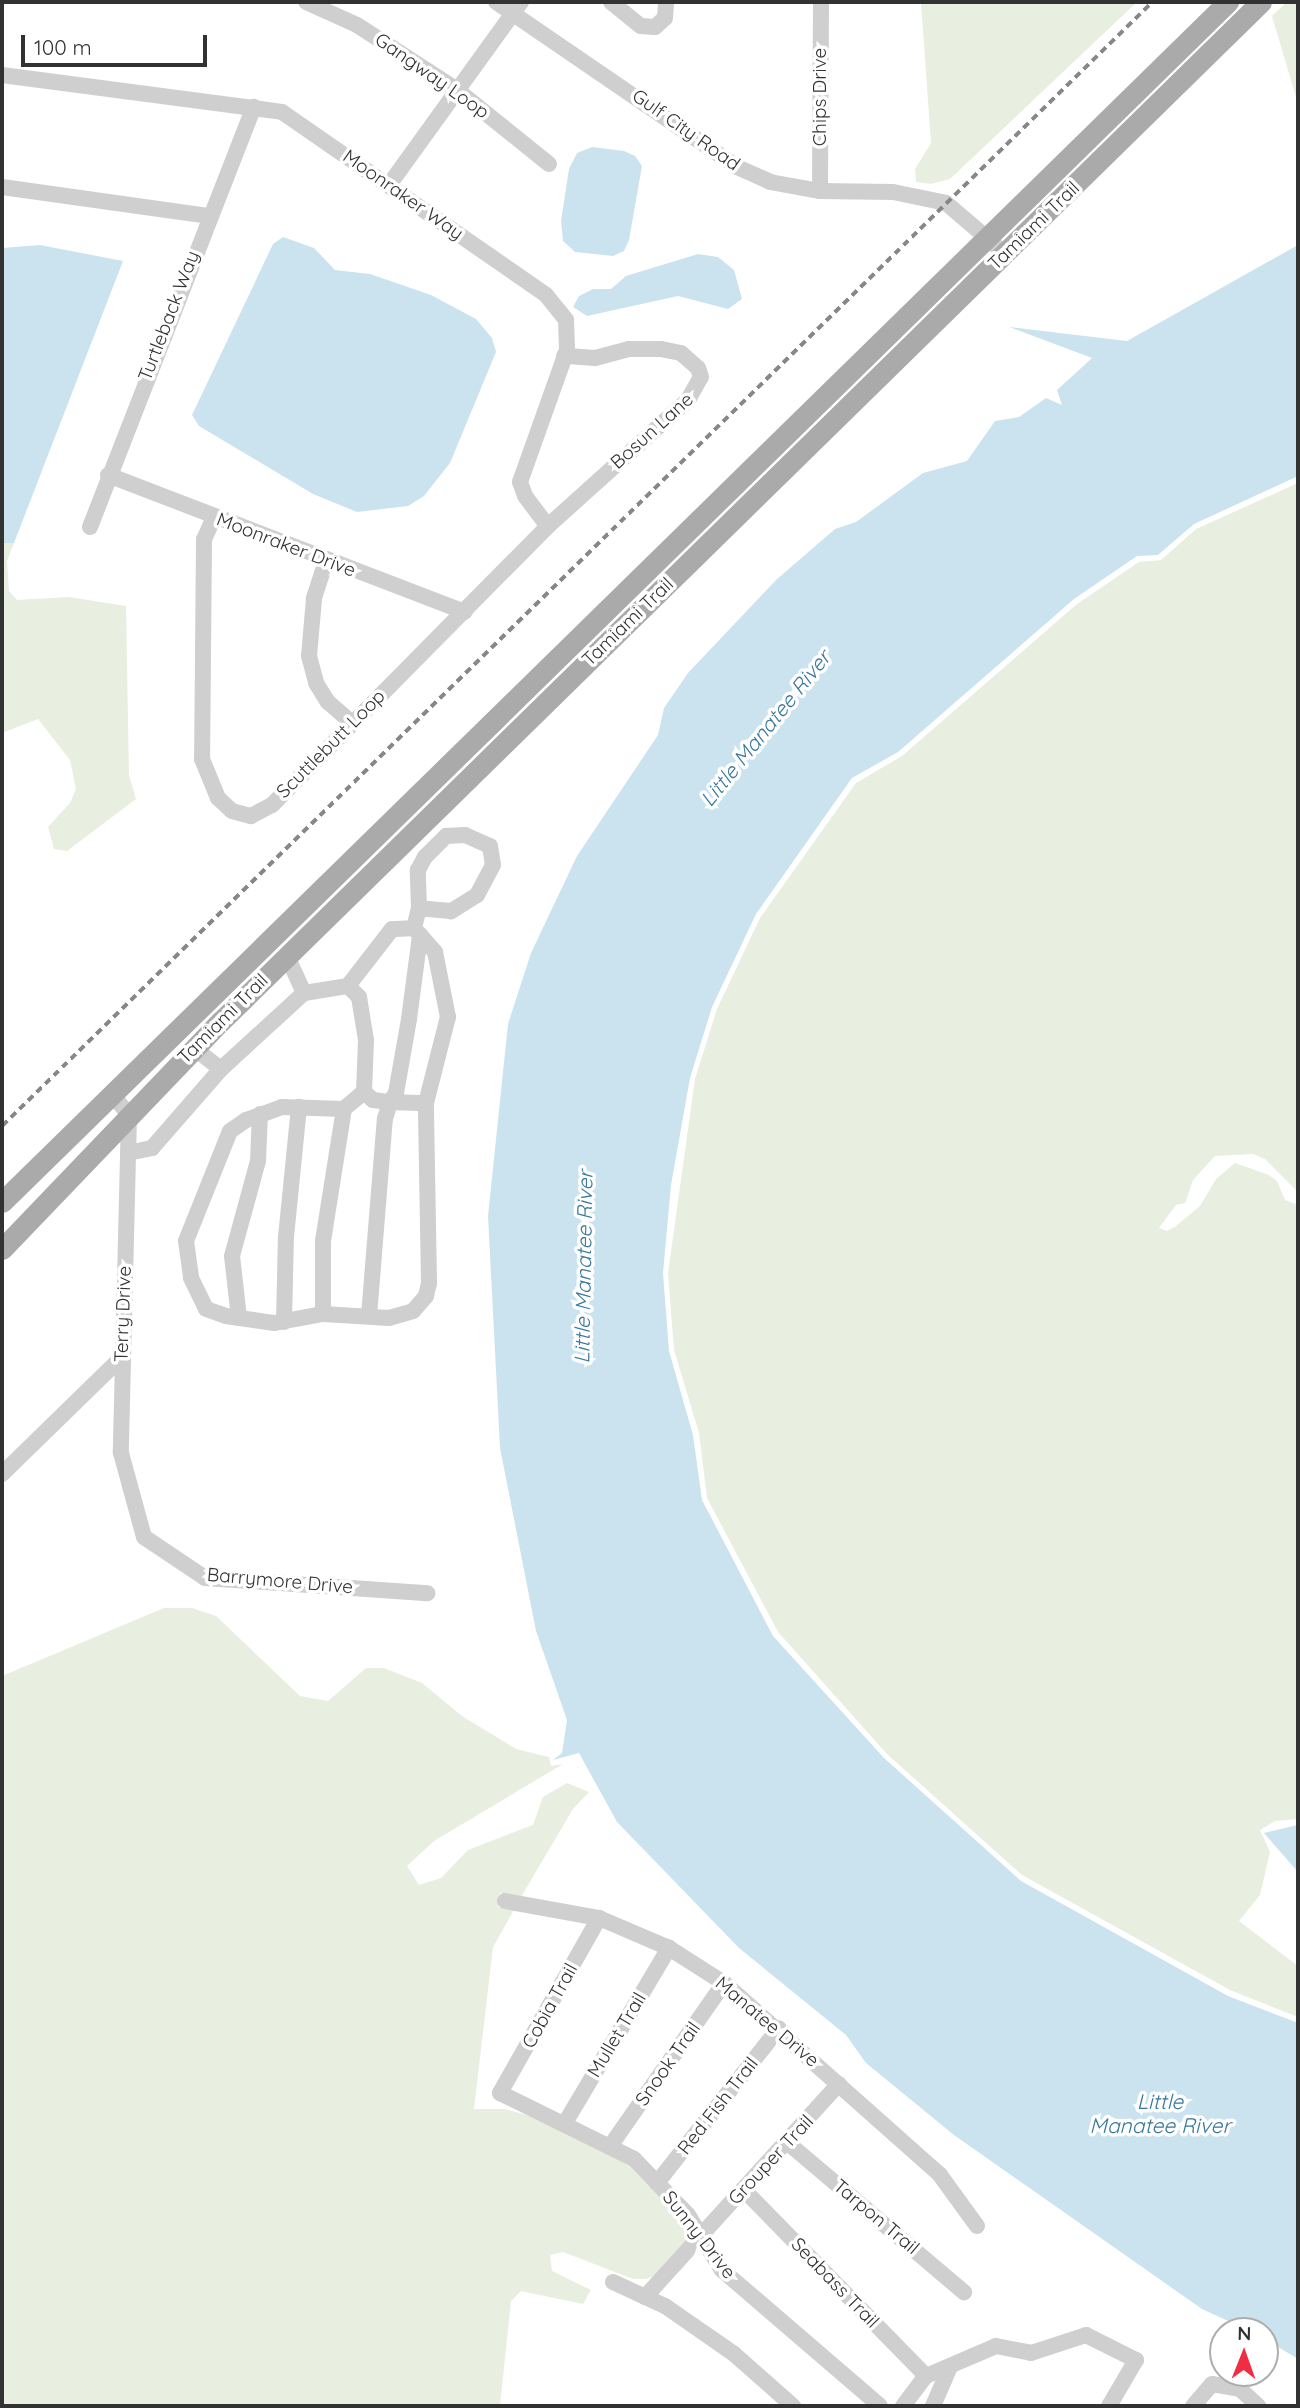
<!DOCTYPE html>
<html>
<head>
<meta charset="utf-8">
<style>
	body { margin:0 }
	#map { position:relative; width:1300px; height:2408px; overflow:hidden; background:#fff; font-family:Quicksand,sans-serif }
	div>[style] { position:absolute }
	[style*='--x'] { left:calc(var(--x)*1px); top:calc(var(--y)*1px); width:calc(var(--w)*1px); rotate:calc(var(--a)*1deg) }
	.green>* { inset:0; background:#e8efe0 }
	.water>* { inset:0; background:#cbe3ef }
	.minor>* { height:16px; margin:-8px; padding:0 8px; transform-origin:8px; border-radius:8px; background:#cfcfcf }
	.major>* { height:21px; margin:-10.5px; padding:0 10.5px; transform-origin:10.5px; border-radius:10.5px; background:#aaa }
	.rail>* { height:3.5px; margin-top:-1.75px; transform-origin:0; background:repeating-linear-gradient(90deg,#878787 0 7px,transparent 0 12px) }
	span { translate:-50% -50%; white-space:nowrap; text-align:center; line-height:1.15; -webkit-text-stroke:7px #fff; paint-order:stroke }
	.street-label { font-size:19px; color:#323232 }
	.water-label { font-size:21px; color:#39789a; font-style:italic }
	.frame { position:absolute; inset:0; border:4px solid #323232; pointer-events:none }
	.north { position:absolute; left:1209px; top:2317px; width:70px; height:70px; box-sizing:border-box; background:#fff; border:2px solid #adadad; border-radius:50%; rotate:1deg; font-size:19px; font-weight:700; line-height:28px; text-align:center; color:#323232 }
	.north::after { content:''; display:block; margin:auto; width:24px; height:32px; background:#f02d43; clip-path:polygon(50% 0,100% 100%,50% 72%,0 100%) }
	.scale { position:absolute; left:21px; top:35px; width:186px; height:32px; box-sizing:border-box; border:4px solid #323232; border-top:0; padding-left:9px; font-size:21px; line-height:24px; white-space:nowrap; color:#323232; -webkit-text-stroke:5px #fff; paint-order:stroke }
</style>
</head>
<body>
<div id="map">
	<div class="green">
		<i style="clip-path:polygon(921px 2px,1137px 2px,950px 179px,931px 184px,916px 182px,915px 169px,931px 143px)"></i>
		<i style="clip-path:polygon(1287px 2px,1298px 2px,1298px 104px,1272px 16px)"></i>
		<i style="clip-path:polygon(1298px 483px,1298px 1192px,1265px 1159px,1253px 1154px,1215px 1156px,1193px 1180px,1185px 1203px,1176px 1205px,1159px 1228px,1167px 1231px,1176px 1226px,1200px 1206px,1216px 1179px,1235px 1163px,1269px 1175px,1277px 1181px,1285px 1200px,1298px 1205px,1298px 1819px,1275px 1821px,1260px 1830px,1270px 1852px,1260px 1895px,1239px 1921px,1298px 1966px,1298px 2017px,1230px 1990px,1022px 1875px,887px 1754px,778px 1632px,707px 1498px,699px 1433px,674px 1350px,668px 1273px,695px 1079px,717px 1009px,760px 918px,856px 783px,902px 756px,1077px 604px,1139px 562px,1161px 560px,1196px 529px)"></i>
		<i style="clip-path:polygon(2px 543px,14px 543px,7px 561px,9px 591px,17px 600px,69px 597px,126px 606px,129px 775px,136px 799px,67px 851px,54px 849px,48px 827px,70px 803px,76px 789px,70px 760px,38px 719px,2px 733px)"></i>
		<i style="clip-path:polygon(164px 1608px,192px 1608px,216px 1616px,300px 1696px,328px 1701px,366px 1668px,384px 1668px,422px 1683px,462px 1716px,516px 1749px,549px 1757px,551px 1766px,563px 1764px,434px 1841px,407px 1866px,419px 1885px,441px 1878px,468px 1850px,533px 1825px,543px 1797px,567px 1783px,589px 1792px,573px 1809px,521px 1897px,500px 1893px,498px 1907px,514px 1910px,493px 1947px,474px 2109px,505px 2109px,540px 2119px,624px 2161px,684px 2221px,689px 2239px,655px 2276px,646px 2279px,633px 2279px,563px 2252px,550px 2255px,552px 2271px,591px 2290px,583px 2304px,521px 2291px,511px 2301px,500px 2406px,2px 2406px,2px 1676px)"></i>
	</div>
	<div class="water">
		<i style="clip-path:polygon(592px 147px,624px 151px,635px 156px,642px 166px,629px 240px,624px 251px,613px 256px,575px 252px,563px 241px,561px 221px,569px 169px,577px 153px)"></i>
		<i style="clip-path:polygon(283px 237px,314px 248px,335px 270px,370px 274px,431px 295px,476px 319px,492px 338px,496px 352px,450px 463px,424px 496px,408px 506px,357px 512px,313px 494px,199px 426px,192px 415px,273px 244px)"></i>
		<i style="clip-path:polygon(40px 245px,123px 261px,14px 543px,2px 543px,2px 248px)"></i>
		<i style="clip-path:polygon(1298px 245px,1298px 476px,1194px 524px,1158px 555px,1137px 556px,1074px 599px,898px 752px,852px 778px,756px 914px,712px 1007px,690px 1078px,671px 1185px,663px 1273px,669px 1351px,693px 1435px,702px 1500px,773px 1636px,884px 1758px,1021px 1881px,1228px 1996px,1298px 2023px,1298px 2359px,1265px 2339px,1265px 2331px,1250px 2331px,1202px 2309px,954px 2135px,866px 2063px,846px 2035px,739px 1948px,617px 1822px,579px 1753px,553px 1760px,562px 1753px,567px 1720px,536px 1631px,500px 1448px,488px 1216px,508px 1024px,531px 953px,577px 856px,658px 735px,664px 708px,688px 673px,776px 580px,835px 529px,856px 522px,923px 473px,967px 461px,995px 421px,1019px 417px,1046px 398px,1062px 405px,1057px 390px,1092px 358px,1009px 327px,1127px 341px)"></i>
		<i style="clip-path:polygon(698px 254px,718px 257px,734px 270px,742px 299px,728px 309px,678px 296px,587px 316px,573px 307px,579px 296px,593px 289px,611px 289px,626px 276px)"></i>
		<i style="clip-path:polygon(1298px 1825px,1298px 1872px,1264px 1833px)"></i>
	</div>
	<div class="minor">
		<i style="--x:306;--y:2;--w:56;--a:24.3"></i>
		<i style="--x:357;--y:25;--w:119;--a:33"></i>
		<i style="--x:457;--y:90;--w:118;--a:38.8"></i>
		<i style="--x:496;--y:2;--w:292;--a:34.4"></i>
		<i style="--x:737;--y:167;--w:36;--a:24"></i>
		<i style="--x:770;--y:182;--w:51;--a:10.2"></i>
		<i style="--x:820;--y:191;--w:73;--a:0.8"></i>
		<i style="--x:893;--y:192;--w:54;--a:11.7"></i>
		<i style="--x:946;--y:203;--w:65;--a:40.6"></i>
		<i style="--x:611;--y:2;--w:38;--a:39"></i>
		<i style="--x:641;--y:26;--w:14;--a:4"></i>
		<i style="--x:655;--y:27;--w:13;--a:-42"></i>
		<i style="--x:665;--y:18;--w:16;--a:-86"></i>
		<i style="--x:2;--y:75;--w:282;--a:7.5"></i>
		<i style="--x:282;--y:112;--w:321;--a:34.7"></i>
		<i style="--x:546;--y:295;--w:32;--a:51"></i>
		<i style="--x:566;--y:320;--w:30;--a:88"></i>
		<i style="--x:567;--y:350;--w:140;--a:109.6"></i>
		<i style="--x:520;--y:482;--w:15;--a:70"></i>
		<i style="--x:525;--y:496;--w:38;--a:53"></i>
		<i style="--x:389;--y:185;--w:226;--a:-54.2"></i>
		<i style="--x:2;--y:187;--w:208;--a:8"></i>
		<i style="--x:820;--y:191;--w:189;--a:-89.7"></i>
		<i style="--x:108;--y:475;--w:382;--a:21"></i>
		<i style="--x:214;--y:517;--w:24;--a:114"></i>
		<i style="--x:204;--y:539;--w:220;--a:90.5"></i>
		<i style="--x:202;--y:759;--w:42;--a:67.7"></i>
		<i style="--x:218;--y:798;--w:19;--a:43"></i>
		<i style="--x:232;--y:811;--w:20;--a:15"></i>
		<i style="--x:251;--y:816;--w:24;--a:-28"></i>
		<i style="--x:272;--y:805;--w:392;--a:-45.3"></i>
		<i style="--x:548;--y:526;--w:188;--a:-42"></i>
		<i style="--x:688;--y:400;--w:26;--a:-61"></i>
		<i style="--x:701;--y:377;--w:9;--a:-108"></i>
		<i style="--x:698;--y:368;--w:23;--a:-139"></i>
		<i style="--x:681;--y:353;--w:20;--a:-169"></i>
		<i style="--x:661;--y:349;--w:32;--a:180"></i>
		<i style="--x:629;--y:349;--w:35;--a:165"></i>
		<i style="--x:595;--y:358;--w:31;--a:-176"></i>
		<i style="--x:90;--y:527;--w:451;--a:-68.7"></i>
		<i style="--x:326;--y:561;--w:40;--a:108"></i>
		<i style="--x:314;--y:599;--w:57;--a:95"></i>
		<i style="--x:309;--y:656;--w:28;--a:75"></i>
		<i style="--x:316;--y:683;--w:22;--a:58"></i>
		<i style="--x:328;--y:702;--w:30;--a:41"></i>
		<i style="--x:414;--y:928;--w:21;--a:-76"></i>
		<i style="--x:419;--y:908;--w:38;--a:-92"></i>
		<i style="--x:418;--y:870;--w:15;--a:-62"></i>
		<i style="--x:425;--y:857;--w:30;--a:-45"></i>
		<i style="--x:446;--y:836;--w:19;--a:-3"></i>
		<i style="--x:465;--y:835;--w:27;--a:24"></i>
		<i style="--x:490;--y:846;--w:19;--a:81"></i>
		<i style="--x:493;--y:865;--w:34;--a:118"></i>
		<i style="--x:477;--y:895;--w:31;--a:148"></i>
		<i style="--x:451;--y:911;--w:32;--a:-175"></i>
		<i style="--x:287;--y:956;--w:41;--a:65.3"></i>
		<i style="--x:304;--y:993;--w:45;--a:-9"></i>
		<i style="--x:348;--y:986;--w:16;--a:45"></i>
		<i style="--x:359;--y:997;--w:44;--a:80.8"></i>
		<i style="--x:366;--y:1040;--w:52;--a:92.2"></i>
		<i style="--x:364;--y:1092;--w:12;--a:42"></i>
		<i style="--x:373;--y:1100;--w:17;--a:7"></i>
		<i style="--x:390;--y:1102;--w:11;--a:-56"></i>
		<i style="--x:396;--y:1093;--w:75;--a:-80"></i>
		<i style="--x:409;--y:1019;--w:85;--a:-82.5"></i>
		<i style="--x:420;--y:935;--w:9;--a:-131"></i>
		<i style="--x:414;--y:928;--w:22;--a:177"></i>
		<i style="--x:392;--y:929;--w:72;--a:127.7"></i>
		<i style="--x:194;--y:1048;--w:34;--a:38"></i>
		<i style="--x:221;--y:1069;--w:113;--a:-42.5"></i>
		<i style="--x:364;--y:1092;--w:26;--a:140"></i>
		<i style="--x:344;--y:1109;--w:62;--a:-178.2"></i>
		<i style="--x:282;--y:1107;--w:38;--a:160"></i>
		<i style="--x:246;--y:1120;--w:19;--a:145"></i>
		<i style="--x:230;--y:1131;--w:118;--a:111.8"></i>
		<i style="--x:186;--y:1241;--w:37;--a:82"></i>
		<i style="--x:191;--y:1278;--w:34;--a:64"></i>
		<i style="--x:206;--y:1309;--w:21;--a:19"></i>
		<i style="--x:226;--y:1316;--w:49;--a:8.3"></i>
		<i style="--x:274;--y:1323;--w:50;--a:-10.4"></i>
		<i style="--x:323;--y:1314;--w:66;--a:3.5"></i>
		<i style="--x:389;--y:1318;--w:25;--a:-16"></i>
		<i style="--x:413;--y:1311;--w:20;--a:-49"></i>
		<i style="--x:426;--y:1296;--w:13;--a:-77"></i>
		<i style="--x:429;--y:1283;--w:180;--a:-91"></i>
		<i style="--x:112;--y:1094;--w:27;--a:51"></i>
		<i style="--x:129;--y:1115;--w:338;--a:91.4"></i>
		<i style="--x:121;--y:1453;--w:87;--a:74.7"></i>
		<i style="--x:144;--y:1537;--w:73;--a:33.9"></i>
		<i style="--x:205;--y:1578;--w:223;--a:3.9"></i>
		<i style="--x:128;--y:1153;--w:25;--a:-12"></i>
		<i style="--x:152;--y:1148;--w:105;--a:-48.9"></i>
		<i style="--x:323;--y:1314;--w:73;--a:-90"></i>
		<i style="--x:323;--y:1241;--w:134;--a:-81"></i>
		<i style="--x:369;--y:1316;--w:198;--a:-85.4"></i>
		<i style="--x:385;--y:1119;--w:18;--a:-74"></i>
		<i style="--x:390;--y:1102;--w:36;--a:2"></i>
		<i style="--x:426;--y:1103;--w:89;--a:-75.7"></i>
		<i style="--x:448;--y:1017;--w:66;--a:-101.3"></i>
		<i style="--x:435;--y:952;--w:23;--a:-131"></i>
		<i style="--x:239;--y:1318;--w:62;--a:-96.4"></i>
		<i style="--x:232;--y:1256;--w:98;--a:-74.7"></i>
		<i style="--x:258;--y:1161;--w:47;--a:-87.6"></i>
		<i style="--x:284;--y:1322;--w:85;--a:-88.7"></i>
		<i style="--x:286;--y:1237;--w:131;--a:-84.3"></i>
		<i style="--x:2;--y:1474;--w:168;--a:-44.3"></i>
		<i style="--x:505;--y:1901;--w:96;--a:10.3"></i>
		<i style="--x:599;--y:1918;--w:76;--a:23.2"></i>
		<i style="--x:669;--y:1948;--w:65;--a:32.5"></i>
		<i style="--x:724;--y:1983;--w:289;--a:41.6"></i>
		<i style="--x:940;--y:2175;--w:63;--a:54"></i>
		<i style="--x:599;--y:1918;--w:201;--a:119.5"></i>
		<i style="--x:500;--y:2093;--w:149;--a:26.2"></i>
		<i style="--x:634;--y:2159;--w:78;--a:46"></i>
		<i style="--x:688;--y:2215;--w:65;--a:58.3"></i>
		<i style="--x:722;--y:2270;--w:208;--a:40.7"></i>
		<i style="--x:565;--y:2123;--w:204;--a:-59.3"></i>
		<i style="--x:788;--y:2143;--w:231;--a:40.3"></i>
		<i style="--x:611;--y:2145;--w:198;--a:-55.1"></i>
		<i style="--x:657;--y:2183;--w:197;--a:-51.8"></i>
		<i style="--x:744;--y:2190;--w:260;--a:45.6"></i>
		<i style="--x:613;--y:2282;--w:57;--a:24.8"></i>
		<i style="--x:665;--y:2306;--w:84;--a:34.8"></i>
		<i style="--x:734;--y:2354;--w:79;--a:41.4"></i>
		<i style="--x:645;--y:2297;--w:288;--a:-47.7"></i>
		<i style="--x:903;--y:2406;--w:38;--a:-53"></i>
		<i style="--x:926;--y:2376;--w:76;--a:-23.2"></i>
		<i style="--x:996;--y:2346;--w:36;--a:11"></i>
		<i style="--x:1031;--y:2353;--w:58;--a:-18.1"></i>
		<i style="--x:1086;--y:2335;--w:56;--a:26.6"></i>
		<i style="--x:1136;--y:2360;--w:53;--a:120.4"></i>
		<i style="--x:933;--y:2406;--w:40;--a:-66.6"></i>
		<i style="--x:1193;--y:2406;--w:29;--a:-49"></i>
		<i style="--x:1212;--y:2384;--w:28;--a:10"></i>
		<i style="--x:1240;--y:2389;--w:25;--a:43"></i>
	</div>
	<div class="major">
		<i style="--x:2;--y:1202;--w:1716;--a:-44.39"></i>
		<i style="--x:2;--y:1249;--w:316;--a:-46.2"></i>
		<i style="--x:221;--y:1021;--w:1456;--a:-44.42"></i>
	</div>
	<div class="rail">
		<i style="--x:2;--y:1126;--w:1608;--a:-44.34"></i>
	</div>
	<div class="street-label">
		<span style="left:432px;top:76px;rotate:35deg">Gangway Loop</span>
		<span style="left:820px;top:97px;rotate:-90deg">Chips Drive</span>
		<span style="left:686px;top:130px;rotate:35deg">Gulf City Road</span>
		<span style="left:403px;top:195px;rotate:35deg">Moonraker Way</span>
		<span style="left:1034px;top:226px;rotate:-44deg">Tamiami Trail</span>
		<span style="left:169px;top:316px;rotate:-69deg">Turtleback Way</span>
		<span style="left:652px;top:431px;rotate:-42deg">Bosun Lane</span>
		<span style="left:286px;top:545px;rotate:21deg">Moonraker Drive</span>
		<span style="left:628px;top:622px;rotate:-44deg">Tamiami Trail</span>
		<span style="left:331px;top:744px;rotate:-45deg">Scuttlebutt Loop</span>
		<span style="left:223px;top:1019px;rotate:-45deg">Tamiami Trail</span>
		<span style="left:123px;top:1314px;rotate:-88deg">Terry Drive</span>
		<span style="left:280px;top:1581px;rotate:5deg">Barrymore Drive</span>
		<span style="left:550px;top:2006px;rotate:-61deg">Cobia Trail</span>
		<span style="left:767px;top:2022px;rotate:40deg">Manatee Drive</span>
		<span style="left:617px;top:2035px;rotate:-59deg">Mullet Trail</span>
		<span style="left:668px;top:2064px;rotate:-55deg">Snook Trail</span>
		<span style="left:718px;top:2106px;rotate:-52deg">Red Fish Trail</span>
		<span style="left:771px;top:2160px;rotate:-47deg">Grouper Trail</span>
		<span style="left:876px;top:2217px;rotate:40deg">Tarpon Trail</span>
		<span style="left:699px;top:2235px;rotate:52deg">Sunny Drive</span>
		<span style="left:835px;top:2283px;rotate:46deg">Seabass Trail</span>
	</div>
	<div class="water-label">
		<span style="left:765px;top:728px;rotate:-51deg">Little Manatee River</span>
		<span style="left:583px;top:1267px;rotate:-89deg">Little Manatee River</span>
		<span style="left:1160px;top:2113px">Little<br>Manatee River</span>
	</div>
	<div class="frame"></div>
	<div class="north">N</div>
	<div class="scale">100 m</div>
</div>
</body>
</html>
